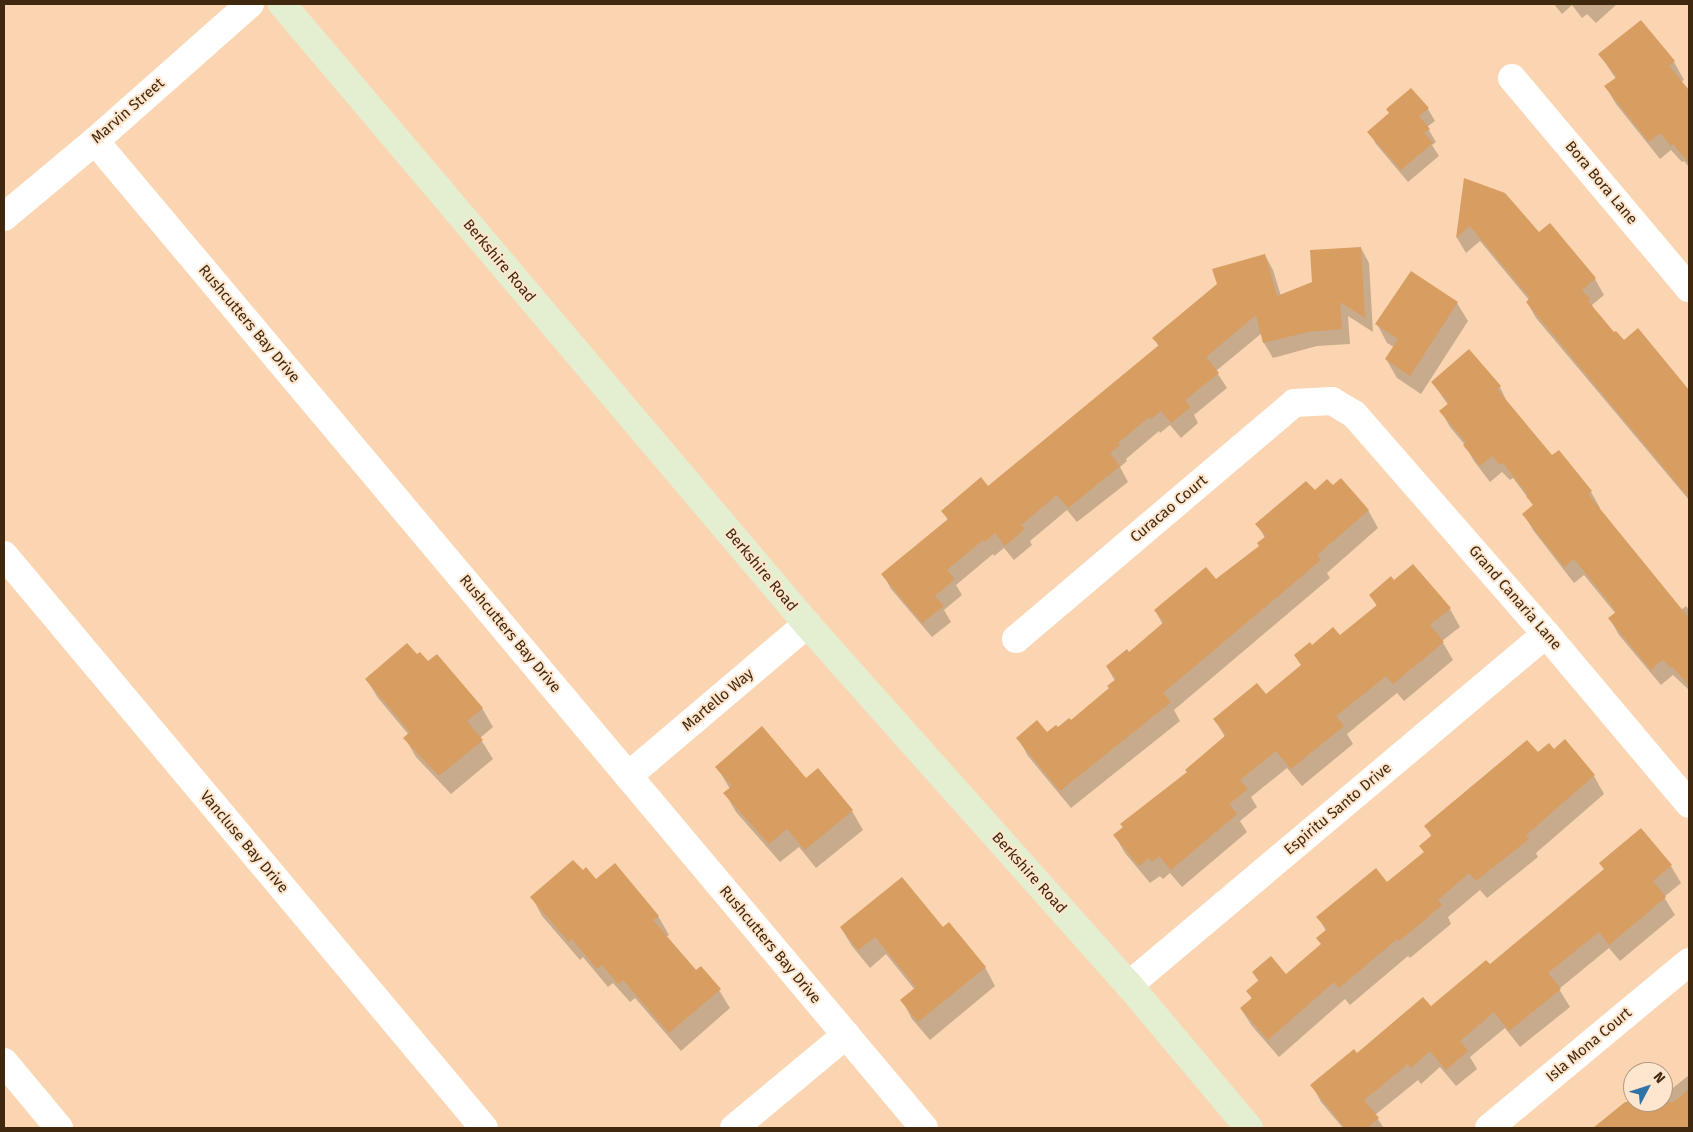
<!DOCTYPE html>
<html>
<head>
<meta charset="utf-8">
<style>
	body { margin:0 }
	#map { position:relative; width:1693px; height:1132px; overflow:hidden; background:#fbd5b1; font-family:"Fira Sans",sans-serif }
	div>[style] { position:absolute }
	[style*='--x'] { left:calc(var(--x)*1px); top:calc(var(--y)*1px); width:calc(var(--w)*1px); rotate:calc(var(--a)*1deg) }
	.shadow>* { inset:0; background:#0003 }
	.building>* { inset:0; background:#d89d60 }
	.street>* { height:28px; margin:-14px; padding:0 14px; transform-origin:14px; border-radius:14px; background:#fff }
	.secondary>* { height:28px; margin:-14px; padding:0 14px; transform-origin:14px; border-radius:14px; background:#e4eed0 }
	span { translate:-50% -50%; white-space:nowrap; text-align:center; line-height:1.15; -webkit-text-stroke:4px #fee5cd; paint-order:stroke }
	.street-label { font-size:15px; color:#40280e }
	.frame { position:absolute; inset:0; border:5px solid #40280e; pointer-events:none }
	.north { position:absolute; left:1623px; top:1062px; width:50px; height:50px; box-sizing:border-box; background:#fee5cd; border:1px solid #b29981; border-radius:50%; rotate:50deg; font-size:14px; font-weight:700; line-height:20px; text-align:center; color:#40280e }
	.north::after { content:''; display:block; margin:auto; width:18px; height:22px; background:#2f73a8; clip-path:polygon(50% 0,100% 100%,50% 72%,0 100%) }
</style>
</head>
<body>
<div id="map">
	<div class="shadow">
		<i style="clip-path:polygon(1554px 4px,1617px 4px,1596px 23px,1587px 14px,1582px 18px,1572px 5px,1562px 14px)"></i>
		<i style="clip-path:polygon(1640px 22px,1674px 62px,1684px 80px,1681px 82px,1689px 92px,1689px 167px,1684px 161px,1682px 162px,1671px 150px,1660px 159px,1616px 104px,1606px 87px,1616px 79px,1600px 55px)"></i>
		<i style="clip-path:polygon(1428px 109px,1435px 121px,1427px 127px,1436px 142px,1432px 145px,1439px 156px,1408px 182px,1376px 144px,1369px 132px,1390px 113px)"></i>
		<i style="clip-path:polygon(1465px 180px,1539px 234px,1595px 279px,1604px 295px,1592px 305px,1596px 313px,1614px 334px,1681px 382px,1689px 397px,1689px 399px,1679px 408px,1689px 420px,1689px 500px,1536px 318px,1527px 302px,1529px 300px,1480px 241px,1466px 253px,1457px 238px)"></i>
		<i style="clip-path:polygon(1361px 248px,1369px 263px,1373px 332px,1348px 316px,1350px 344px,1317px 346px,1273px 358px,1264px 343px,1262px 333px,1216px 371px,1227px 388px,1194px 415px,1198px 423px,1181px 438px,1170px 425px,1160px 433px,1159px 431px,1126px 459px,1127px 461px,1120px 467px,1128px 482px,1077px 522px,1067px 510px,1030px 541px,1032px 545px,1014px 560px,1004px 548px,994px 556px,993px 554px,956px 585px,962px 595px,944px 610px,951px 622px,932px 637px,891px 589px,883px 574px,948px 520px,943px 511px,988px 488px,1159px 347px,1154px 338px,1265px 255px,1273px 270px,1281px 296px,1313px 283px)"></i>
		<i style="clip-path:polygon(1457px 303px,1468px 321px,1421px 394px,1397px 378px,1386px 359px,1394px 347px,1387px 343px,1377px 324px)"></i>
		<i style="clip-path:polygon(1433px 383px,1500px 387px,1508px 404px,1552px 457px,1591px 492px,1600px 508px,1598px 509px,1681px 610px,1686px 606px,1689px 610px,1689px 690px,1673px 675px,1661px 685px,1619px 635px,1610px 619px,1616px 614px,1584px 575px,1574px 583px,1533px 530px,1524px 514px,1534px 506px,1513px 478px,1510px 480px,1502px 472px,1490px 482px,1474px 461px,1465px 445px,1450px 427px,1441px 411px,1448px 405px)"></i>
		<i style="clip-path:polygon(1333px 487px,1368px 510px,1378px 528px,1327px 573px,1330px 578px,1174px 710px,1180px 721px,1071px 808px,1028px 756px,1018px 738px,1047px 734px,1071px 722px,1110px 689px,1115px 681px,1107px 667px,1129px 653px,1163px 625px,1155px 610px,1216px 581px,1260px 547px,1265px 538px,1257px 524px,1314px 492px)"></i>
		<i style="clip-path:polygon(1370px 595px,1450px 609px,1460px 627px,1442px 641px,1453px 660px,1404px 701px,1397px 693px,1347px 734px,1353px 744px,1302px 786px,1287px 768px,1251px 797px,1257px 807px,1240px 821px,1247px 832px,1182px 887px,1170px 873px,1163px 879px,1160px 876px,1150px 883px,1125px 853px,1115px 836px,1124px 828px,1122px 825px,1188px 773px,1225px 737px,1215px 720px,1266px 695px,1302px 666px,1312px 647px,1340px 637px,1377px 606px)"></i>
		<i style="clip-path:polygon(417px 656px,482px 708px,493px 727px,480px 738px,493px 759px,451px 794px,416px 757px,405px 738px,409px 735px,378px 698px,367px 680px)"></i>
		<i style="clip-path:polygon(1554px 751px,1594px 776px,1604px 794px,1536px 853px,1538px 857px,1487px 898px,1480px 890px,1448px 917px,1451px 924px,1410px 958px,1408px 956px,1350px 1005px,1345px 999px,1279px 1057px,1252px 1026px,1241px 1009px,1252px 999px,1248px 992px,1259px 982px,1253px 973px,1286px 975px,1322px 945px,1326px 931px,1318px 917px,1386px 883px,1425px 853px,1432px 837px,1425px 826px,1538px 754px)"></i>
		<i style="clip-path:polygon(717px 767px,806px 779px,818px 769px,852px 811px,863px 830px,816px 868px,799px 847px,780px 862px,736px 812px,725px 793px,730px 789px)"></i>
		<i style="clip-path:polygon(1671px 866px,1681px 883px,1664px 897px,1675px 915px,1620px 961px,1609px 948px,1559px 989px,1570px 1007px,1520px 1047px,1505px 1028px,1470px 1057px,1477px 1069px,1456px 1086px,1440px 1067px,1421px 1084px,1418px 1080px,1375px 1115px,1384px 1128px,1343px 1128px,1321px 1102px,1312px 1085px,1356px 1054px,1431px 1008px,1490px 966px)"></i>
		<i style="clip-path:polygon(582px 872px,658px 916px,669px 935px,666px 937px,696px 971px,719px 990px,730px 1008px,681px 1051px,635px 998px,630px 1002px,613px 983px,608px 987px,583px 957px,580px 960px,542px 916px,532px 897px)"></i>
		<i style="clip-path:polygon(841px 928px,943px 929px,985px 967px,995px 986px,930px 1040px,912px 1019px,902px 1000px,915px 990px,886px 954px,870px 968px,852px 946px)"></i>
		<i style="clip-path:polygon(1689px 1075px,1689px 1128px,1595px 1128px,1633px 1097px,1633px 1102px,1663px 1102px,1663px 1096px)"></i>
	</div>
	<div class="building">
		<i style="clip-path:polygon(1641px 20px,1675px 61px,1669px 66px,1689px 90px,1689px 163px,1673px 144px,1671px 146px,1660px 133px,1649px 142px,1604px 86px,1617px 77px,1598px 54px)"></i>
		<i style="clip-path:polygon(1411px 88px,1429px 108px,1419px 116px,1430px 129px,1424px 133px,1433px 143px,1401px 170px,1367px 132px,1389px 113px,1386px 109px)"></i>
		<i style="clip-path:polygon(1464px 178px,1505px 193px,1539px 232px,1550px 223px,1596px 278px,1582px 290px,1590px 299px,1588px 301px,1614px 332px,1616px 331px,1624px 340px,1638px 328px,1689px 390px,1689px 498px,1526px 302px,1530px 298px,1470px 226px,1456px 238px)"></i>
		<i style="clip-path:polygon(1361px 247px,1365px 318px,1340px 302px,1342px 329px,1308px 332px,1263px 343px,1256px 315px,1206px 357px,1219px 373px,1185px 400px,1191px 407px,1171px 423px,1161px 411px,1151px 419px,1149px 417px,1118px 443px,1120px 445px,1110px 453px,1120px 466px,1068px 508px,1057px 495px,1021px 525px,1025px 529px,1005px 546px,995px 533px,985px 542px,983px 540px,947px 570px,955px 579px,935px 596px,944px 606px,922px 623px,881px 574px,948px 519px,941px 511px,981px 477px,988px 486px,1159px 345px,1152px 338px,1217px 284px,1212px 269px,1265px 254px,1277px 296px,1312px 282px,1310px 250px)"></i>
		<i style="clip-path:polygon(1411px 271px,1458px 302px,1410px 376px,1385px 359px,1398px 339px,1375px 324px)"></i>
		<i style="clip-path:polygon(1469px 349px,1501px 386px,1497px 389px,1552px 455px,1559px 450px,1592px 491px,1588px 494px,1689px 618px,1689px 686px,1672px 666px,1670px 668px,1663px 659px,1651px 670px,1608px 618px,1616px 612px,1606px 598px,1574px 559px,1564px 567px,1522px 514px,1533px 505px,1526px 496px,1528px 495px,1503px 463px,1500px 465px,1492px 456px,1480px 466px,1463px 445px,1466px 442px,1439px 411px,1449px 403px,1431px 382px)"></i>
		<i style="clip-path:polygon(1341px 478px,1369px 510px,1317px 555px,1321px 560px,1163px 693px,1171px 702px,1060px 791px,1016px 738px,1037px 720px,1047px 732px,1056px 725px,1058px 727px,1069px 718px,1071px 720px,1109px 688px,1107px 686px,1116px 679px,1106px 666px,1127px 649px,1129px 652px,1164px 622px,1154px 610px,1206px 567px,1216px 579px,1259px 546px,1257px 543px,1266px 536px,1255px 524px,1306px 481px,1315px 490px,1327px 479px,1333px 485px)"></i>
		<i style="clip-path:polygon(1413px 564px,1451px 608px,1430px 625px,1444px 642px,1393px 684px,1386px 676px,1336px 716px,1344px 726px,1291px 769px,1276px 751px,1240px 780px,1248px 789px,1229px 804px,1237px 814px,1171px 870px,1159px 856px,1152px 862px,1149px 858px,1139px 866px,1113px 835px,1123px 827px,1120px 824px,1187px 772px,1185px 770px,1226px 735px,1213px 719px,1257px 683px,1266px 694px,1301px 665px,1294px 655px,1310px 642px,1312px 645px,1333px 627px,1340px 635px,1377px 605px,1369px 595px,1391px 576px,1394px 580px)"></i>
		<i style="clip-path:polygon(407px 643px,417px 654px,420px 652px,428px 661px,437px 654px,483px 708px,467px 721px,483px 740px,439px 776px,403px 738px,410px 732px,365px 679px)"></i>
		<i style="clip-path:polygon(762px 726px,806px 778px,818px 768px,853px 810px,805px 850px,787px 829px,769px 844px,723px 793px,732px 786px,715px 767px)"></i>
		<i style="clip-path:polygon(1565px 739px,1595px 775px,1526px 835px,1529px 839px,1476px 881px,1469px 873px,1438px 900px,1442px 905px,1420px 924px,1399px 941px,1397px 939px,1339px 988px,1334px 982px,1268px 1040px,1240px 1008px,1252px 998px,1246px 991px,1259px 980px,1252px 972px,1271px 956px,1286px 974px,1321px 944px,1316px 938px,1327px 929px,1316px 917px,1376px 868px,1387px 882px,1424px 852px,1419px 846px,1432px 835px,1424px 826px,1527px 740px,1538px 752px,1549px 743px,1554px 749px)"></i>
		<i style="clip-path:polygon(1641px 828px,1672px 865px,1653px 881px,1666px 897px,1609px 945px,1599px 932px,1548px 973px,1561px 989px,1509px 1031px,1494px 1012px,1460px 1041px,1468px 1051px,1446px 1070px,1430px 1051px,1411px 1068px,1408px 1064px,1364px 1100px,1379px 1118px,1367px 1128px,1345px 1128px,1310px 1085px,1354px 1049px,1357px 1053px,1423px 997px,1431px 1006px,1486px 960px,1490px 964px,1604px 869px,1599px 863px)"></i>
		<i style="clip-path:polygon(573px 860px,583px 870px,586px 867px,596px 879px,615px 863px,659px 916px,653px 920px,696px 970px,701px 966px,721px 989px,669px 1033px,623px 980px,618px 984px,602px 965px,597px 969px,572px 939px,569px 942px,530px 897px)"></i>
		<i style="clip-path:polygon(902px 877px,943px 927px,949px 922px,986px 967px,918px 1022px,900px 1000px,916px 987px,875px 937px,858px 950px,840px 927px)"></i>
		<i style="clip-path:polygon(1689px 1089px,1689px 1128px,1593px 1128px,1625px 1102px,1674px 1102px)"></i>
	</div>
	<div class="street">
		<i style="--x:1512;--y:78;--w:275;--a:49.9"></i>
		<i style="--x:95;--y:141;--w:1289;--a:49.97"></i>
		<i style="--x:4;--y:217;--w:119;--a:-39.9"></i>
		<i style="--x:95;--y:141;--w:207;--a:-41.5"></i>
		<i style="--x:4;--y:555;--w:747;--a:50.05"></i>
		<i style="--x:1016;--y:639;--w:365;--a:-40.3"></i>
		<i style="--x:1294;--y:403;--w:38;--a:-3"></i>
		<i style="--x:1332;--y:401;--w:26;--a:31"></i>
		<i style="--x:1354;--y:414;--w:292;--a:48.9"></i>
		<i style="--x:1546;--y:634;--w:222;--a:49.9"></i>
		<i style="--x:628;--y:776;--w:235;--a:-40.3"></i>
		<i style="--x:1129;--y:985;--w:545;--a:-40.09"></i>
		<i style="--x:4;--y:1062;--w:86;--a:50.2"></i>
		<i style="--x:734;--y:1128;--w:146;--a:-39.7"></i>
		<i style="--x:1489;--y:1128;--w:260;--a:-39.7"></i>
	</div>
	<div class="secondary">
		<i style="--x:282;--y:4;--w:812;--a:49.74"></i>
		<i style="--x:807;--y:624;--w:484;--a:48.3"></i>
		<i style="--x:1129;--y:985;--w:187;--a:50"></i>
	</div>
	<div class="street-label">
		<span style="left:128px;top:111px;rotate:-41deg">Marvin Street</span>
		<span style="left:1601px;top:183px;rotate:50deg">Bora Bora Lane</span>
		<span style="left:499px;top:261px;rotate:50deg">Berkshire Road</span>
		<span style="left:249px;top:324px;rotate:50deg">Rushcutters Bay Drive</span>
		<span style="left:1169px;top:509px;rotate:-40deg">Curacao Court</span>
		<span style="left:761px;top:570px;rotate:50deg">Berkshire Road</span>
		<span style="left:1515px;top:598px;rotate:49deg">Grand Canaria Lane</span>
		<span style="left:510px;top:634px;rotate:50deg">Rushcutters Bay Drive</span>
		<span style="left:718px;top:700px;rotate:-40deg">Martello Way</span>
		<span style="left:1338px;top:809px;rotate:-40deg">Espiritu Santo Drive</span>
		<span style="left:244px;top:842px;rotate:50deg">Vancluse Bay Drive</span>
		<span style="left:1029px;top:873px;rotate:48deg">Berkshire Road</span>
		<span style="left:770px;top:945px;rotate:50deg">Rushcutters Bay Drive</span>
		<span style="left:1589px;top:1045px;rotate:-40deg">Isla Mona Court</span>
	</div>
	<div class="frame"></div>
	<div class="north">N</div>
</div>
</body>
</html>
